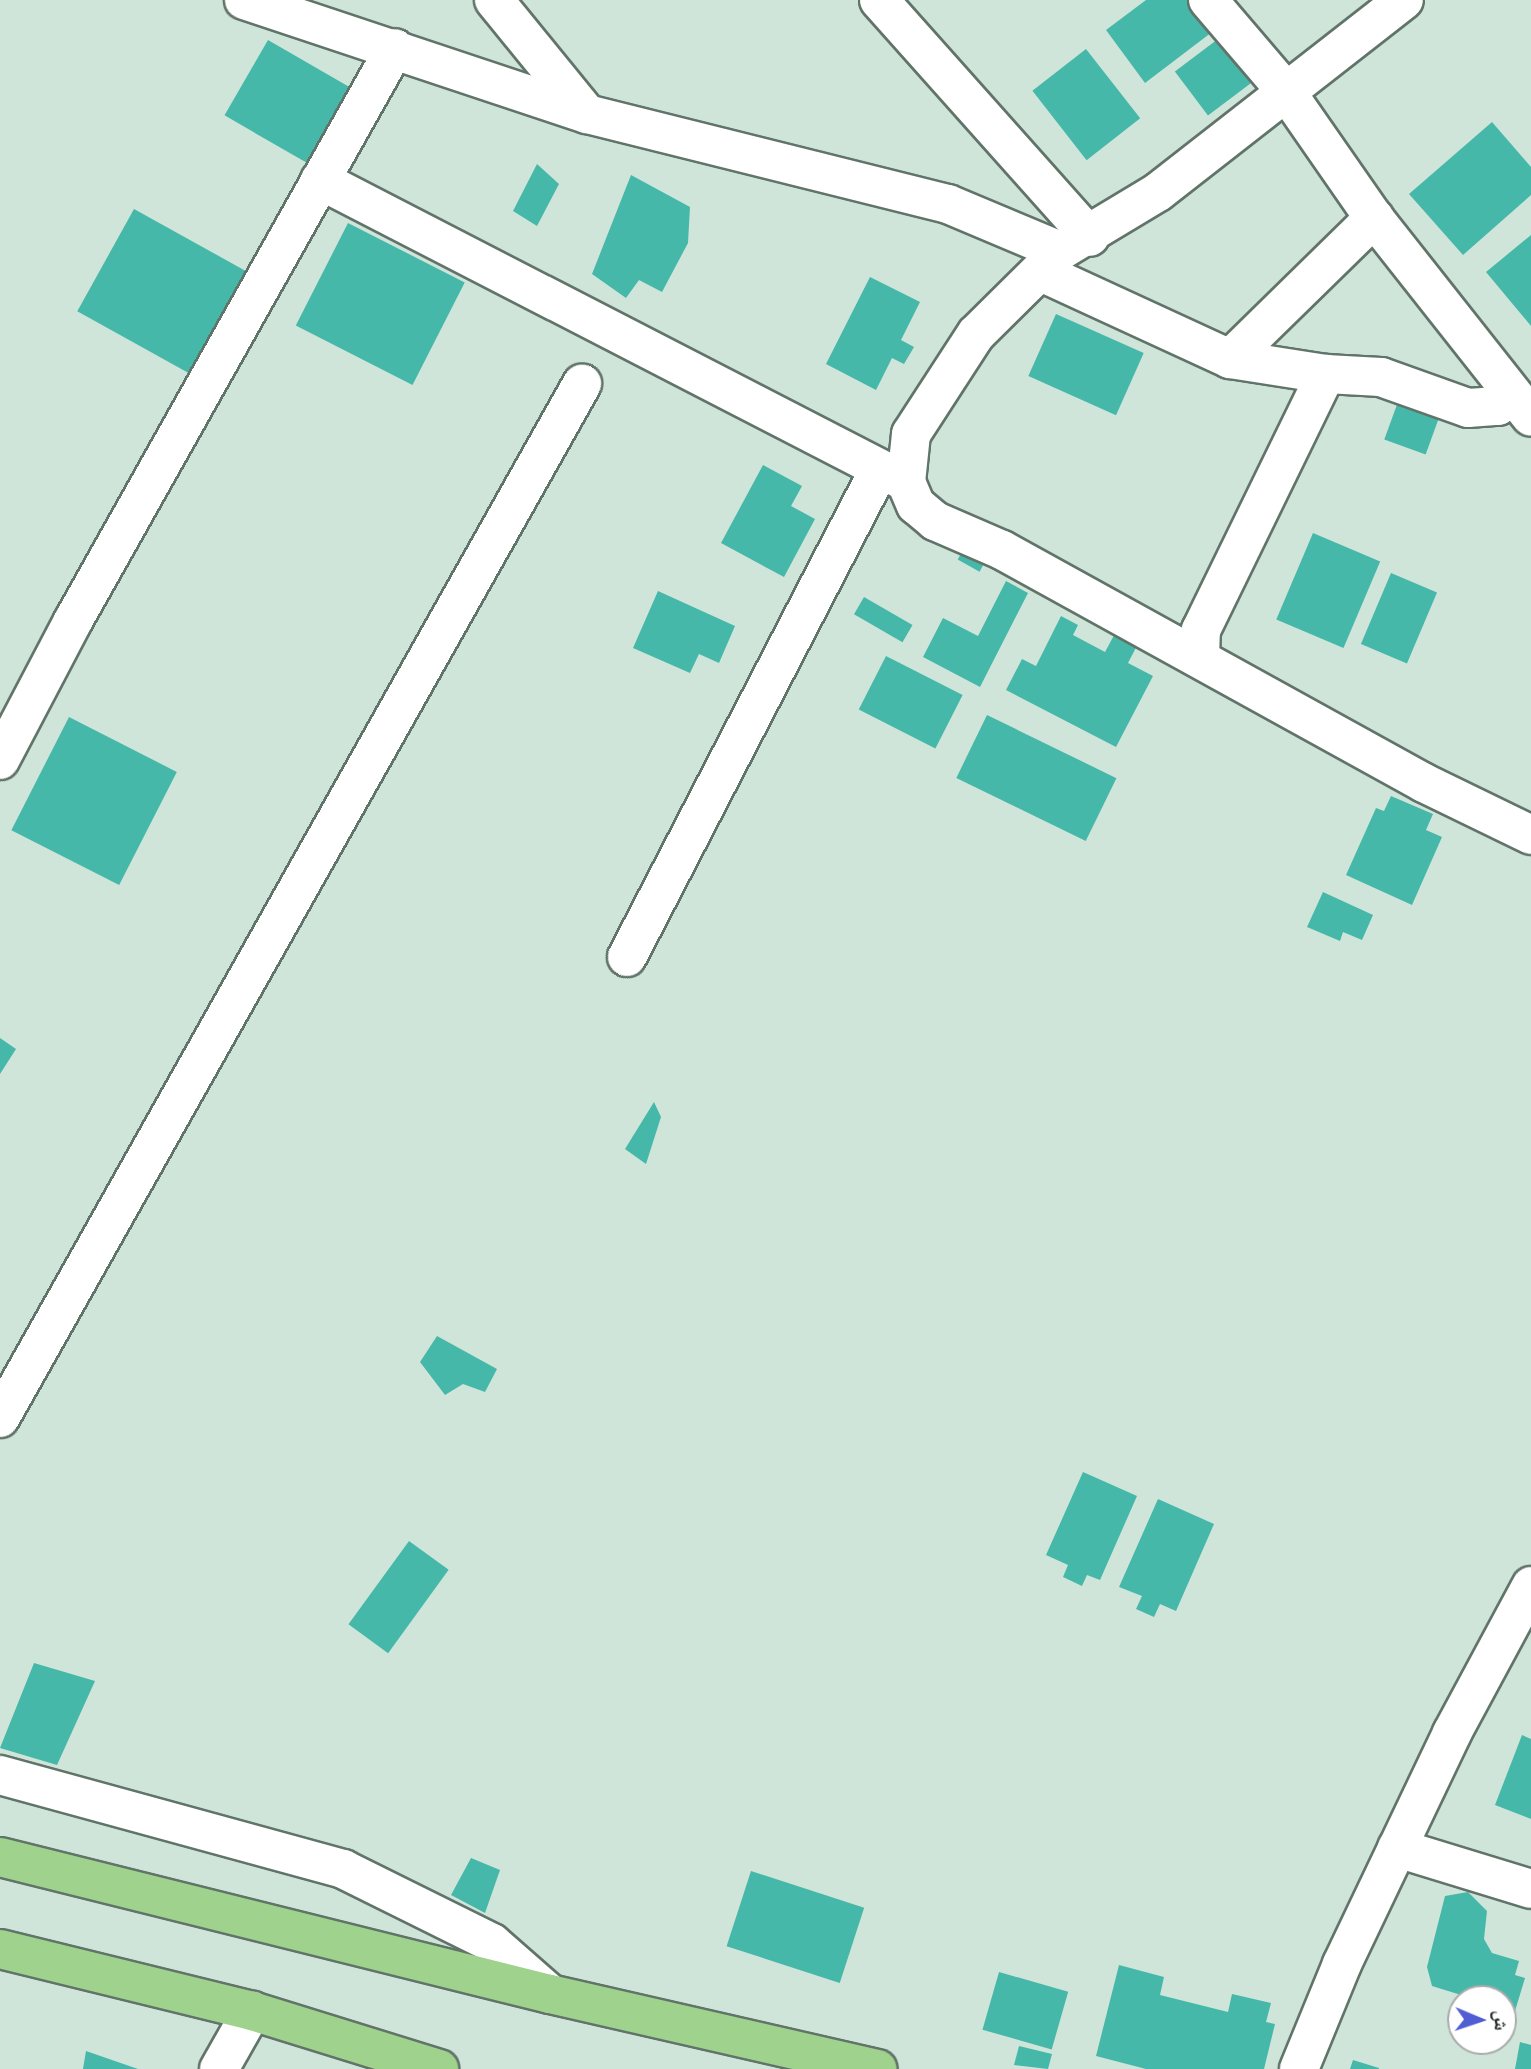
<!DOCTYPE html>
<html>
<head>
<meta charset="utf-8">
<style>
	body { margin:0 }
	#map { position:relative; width:1531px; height:2069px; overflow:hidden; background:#d0e5d9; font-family:Jost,"Noto Naskh Arabic",sans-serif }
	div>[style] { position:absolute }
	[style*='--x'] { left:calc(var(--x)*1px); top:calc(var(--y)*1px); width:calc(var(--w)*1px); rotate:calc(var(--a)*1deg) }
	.building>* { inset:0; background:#45b8a9; transform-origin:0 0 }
	.roads { filter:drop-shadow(2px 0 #617469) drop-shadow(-2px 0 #617469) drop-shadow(0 2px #617469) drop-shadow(0 -2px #617469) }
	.minor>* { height:38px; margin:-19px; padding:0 19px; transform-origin:19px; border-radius:19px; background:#fff }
	.highway>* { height:38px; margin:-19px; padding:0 19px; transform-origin:19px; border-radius:19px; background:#9fd28c }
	span { translate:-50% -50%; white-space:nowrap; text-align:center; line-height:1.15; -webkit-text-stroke:6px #fff; paint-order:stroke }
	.north { position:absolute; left:1447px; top:1985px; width:70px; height:70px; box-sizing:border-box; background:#fff; border:2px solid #a9acaa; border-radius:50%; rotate:92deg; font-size:19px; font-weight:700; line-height:28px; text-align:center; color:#272f2a }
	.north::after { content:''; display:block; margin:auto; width:24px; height:32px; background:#515dd3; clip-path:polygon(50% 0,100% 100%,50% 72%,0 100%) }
</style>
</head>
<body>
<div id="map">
	<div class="building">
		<i style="clip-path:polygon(1146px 0,1194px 0,1216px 29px,1145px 83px,1106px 30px)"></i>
		<i style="left:1218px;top:39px;width:55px;height:54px;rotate:53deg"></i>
		<i style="left:268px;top:40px;width:98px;height:87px;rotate:30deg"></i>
		<i style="left:1086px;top:49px;width:88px;height:68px;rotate:52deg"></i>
		<i style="clip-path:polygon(1492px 122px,1531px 167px,1531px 195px,1463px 255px,1409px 194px)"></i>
		<i style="clip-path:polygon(537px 164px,559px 184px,537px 226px,513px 211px)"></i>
		<i style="clip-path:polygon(631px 175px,690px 207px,688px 243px,662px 292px,639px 280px,626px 298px,592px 274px)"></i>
		<i style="left:134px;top:209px;width:136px;height:117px;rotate:29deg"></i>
		<i style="left:348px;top:223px;width:131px;height:115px;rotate:27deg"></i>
		<i style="clip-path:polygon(1531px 235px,1531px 326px,1486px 272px)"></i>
		<i style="clip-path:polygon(870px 277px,920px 302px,901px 340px,914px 347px,904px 364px,892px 358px,876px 390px,826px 364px)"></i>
		<i style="left:1056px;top:314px;width:96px;height:68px;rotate:24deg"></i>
		<i style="left:1399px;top:399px;width:44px;height:43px;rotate:20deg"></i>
		<i style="clip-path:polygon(763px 465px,802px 486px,791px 506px,815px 519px,784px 577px,721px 543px)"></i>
		<i style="left:1313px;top:533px;width:73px;height:94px;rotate:23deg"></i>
		<i style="left:963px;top:550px;width:25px;height:11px;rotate:29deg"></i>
		<i style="left:1391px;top:573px;width:50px;height:77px;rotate:23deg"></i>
		<i style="clip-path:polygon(1006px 581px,1028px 593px,980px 687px,923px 657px,943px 618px,978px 636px)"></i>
		<i style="clip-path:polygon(658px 591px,735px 626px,719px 663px,699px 654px,690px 673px,633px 648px)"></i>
		<i style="left:864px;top:597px;width:56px;height:20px;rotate:30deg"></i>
		<i style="clip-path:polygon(1061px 616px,1078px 625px,1073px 635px,1105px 652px,1119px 626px,1141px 638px,1128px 663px,1153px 676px,1116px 747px,1006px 690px,1022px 659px,1036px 666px)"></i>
		<i style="left:886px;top:656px;width:86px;height:60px;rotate:27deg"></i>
		<i style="left:987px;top:715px;width:144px;height:70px;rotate:26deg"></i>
		<i style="left:69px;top:717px;width:121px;height:127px;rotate:27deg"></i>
		<i style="clip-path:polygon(1391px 796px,1433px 814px,1426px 830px,1442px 837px,1412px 905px,1346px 875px,1376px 808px,1384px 811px)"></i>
		<i style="clip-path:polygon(1323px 892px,1373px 915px,1362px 940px,1343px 932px,1340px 941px,1307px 927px)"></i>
		<i style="clip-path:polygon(0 1038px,16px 1049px,0 1074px)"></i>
		<i style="clip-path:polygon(654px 1102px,661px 1117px,646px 1164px,625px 1149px)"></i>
		<i style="clip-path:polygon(437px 1336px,497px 1369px,485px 1392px,463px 1384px,445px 1395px,420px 1362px)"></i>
		<i style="clip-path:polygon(1083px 1472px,1137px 1496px,1100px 1580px,1087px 1575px,1082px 1586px,1063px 1577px,1068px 1565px,1046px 1555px)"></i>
		<i style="clip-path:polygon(1158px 1499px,1214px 1524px,1176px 1611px,1160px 1604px,1154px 1617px,1136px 1609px,1142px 1596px,1119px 1587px)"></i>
		<i style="left:409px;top:1541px;width:49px;height:103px;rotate:36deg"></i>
		<i style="clip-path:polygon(34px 1663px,95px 1681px,57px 1765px,0 1748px)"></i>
		<i style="clip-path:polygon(1522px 1735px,1531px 1739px,1531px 1819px,1495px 1805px)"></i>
		<i style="clip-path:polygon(471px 1858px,500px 1870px,485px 1913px,451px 1895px)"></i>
		<i style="left:751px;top:1871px;width:119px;height:79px;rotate:18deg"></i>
		<i style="clip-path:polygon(1468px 1892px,1487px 1911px,1484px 1939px,1492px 1953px,1519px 1961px,1515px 1975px,1525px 1978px,1515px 2011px,1503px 2008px,1503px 1999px,1474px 1999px,1432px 1986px,1427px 1967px,1445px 1896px)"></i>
		<i style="clip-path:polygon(1119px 1965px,1164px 1977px,1160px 1995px,1228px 2012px,1232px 1994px,1271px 2003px,1266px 2022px,1275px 2024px,1264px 2069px,1146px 2069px,1096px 2056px)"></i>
		<i style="left:999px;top:1972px;width:72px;height:60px;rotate:16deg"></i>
		<i style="clip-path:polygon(1520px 2042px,1531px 2045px,1531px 2069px,1515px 2069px)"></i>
		<i style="clip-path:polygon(1019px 2046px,1052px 2054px,1048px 2069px,1014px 2065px)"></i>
		<i style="clip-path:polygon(86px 2051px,138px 2069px,83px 2069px)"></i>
		<i style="clip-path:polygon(1353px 2060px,1379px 2068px,1379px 2069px,1350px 2069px)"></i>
	</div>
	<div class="roads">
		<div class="minor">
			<i style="--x:244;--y:0;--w:361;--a:18.4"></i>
			<i style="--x:587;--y:114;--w:372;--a:14"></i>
			<i style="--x:948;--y:204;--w:121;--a:22.8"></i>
			<i style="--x:1060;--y:251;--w:114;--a:-31"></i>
			<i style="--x:1158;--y:192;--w:312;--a:-38"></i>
			<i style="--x:494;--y:0;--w:147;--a:50.8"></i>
			<i style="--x:879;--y:0;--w:317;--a:48.3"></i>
			<i style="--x:1208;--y:0;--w:118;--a:49.5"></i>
			<i style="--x:1285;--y:90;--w:156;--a:55.2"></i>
			<i style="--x:1374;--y:218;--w:253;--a:51.7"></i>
			<i style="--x:320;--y:180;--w:659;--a:27.26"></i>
			<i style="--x:1060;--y:251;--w:118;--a:135.3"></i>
			<i style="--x:976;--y:334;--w:119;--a:123"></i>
			<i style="--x:911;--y:434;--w:48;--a:95.9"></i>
			<i style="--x:906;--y:482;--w:25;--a:67"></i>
			<i style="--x:916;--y:505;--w:25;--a:40"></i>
			<i style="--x:935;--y:521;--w:73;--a:23.4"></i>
			<i style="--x:1002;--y:550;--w:482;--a:28.9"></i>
			<i style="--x:1424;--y:783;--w:119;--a:25.9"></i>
			<i style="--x:1041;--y:272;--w:208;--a:24.7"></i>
			<i style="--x:1230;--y:359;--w:97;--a:8.9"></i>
			<i style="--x:1326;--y:374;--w:55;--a:3.1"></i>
			<i style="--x:1381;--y:377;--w:92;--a:19.6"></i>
			<i style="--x:1468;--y:408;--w:30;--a:-4"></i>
			<i style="--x:1498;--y:406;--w:18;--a:-52"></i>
			<i style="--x:1230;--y:359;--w:202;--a:-44.4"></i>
			<i style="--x:1200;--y:656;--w:26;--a:-88"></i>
			<i style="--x:1201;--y:630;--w:285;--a:-64"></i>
			<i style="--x:0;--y:760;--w:157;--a:-62.3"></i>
			<i style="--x:73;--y:621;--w:657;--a:-60.67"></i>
			<i style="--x:627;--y:957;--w:548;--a:-62.64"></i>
			<i style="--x:0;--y:1418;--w:1187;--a:-60.63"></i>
			<i style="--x:0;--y:1775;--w:356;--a:15.3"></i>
			<i style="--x:343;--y:1869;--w:166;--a:26.4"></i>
			<i style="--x:492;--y:1943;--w:77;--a:41.3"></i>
			<i style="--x:1397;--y:1848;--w:140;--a:17"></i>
			<i style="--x:219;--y:2069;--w:67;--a:-60.4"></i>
			<i style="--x:1299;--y:2069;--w:113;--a:-67.7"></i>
			<i style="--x:1342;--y:1964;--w:256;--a:-64.5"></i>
			<i style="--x:1452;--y:1733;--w:167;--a:-61.7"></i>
		</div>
		<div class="highway">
			<i style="--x:0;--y:1857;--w:567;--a:13.99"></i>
			<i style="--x:550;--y:1994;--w:336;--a:12.9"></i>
			<i style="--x:0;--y:1949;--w:260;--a:13.8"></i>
			<i style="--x:252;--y:2011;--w:196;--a:17.2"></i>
		</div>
	</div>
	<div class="north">ش</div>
</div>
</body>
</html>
